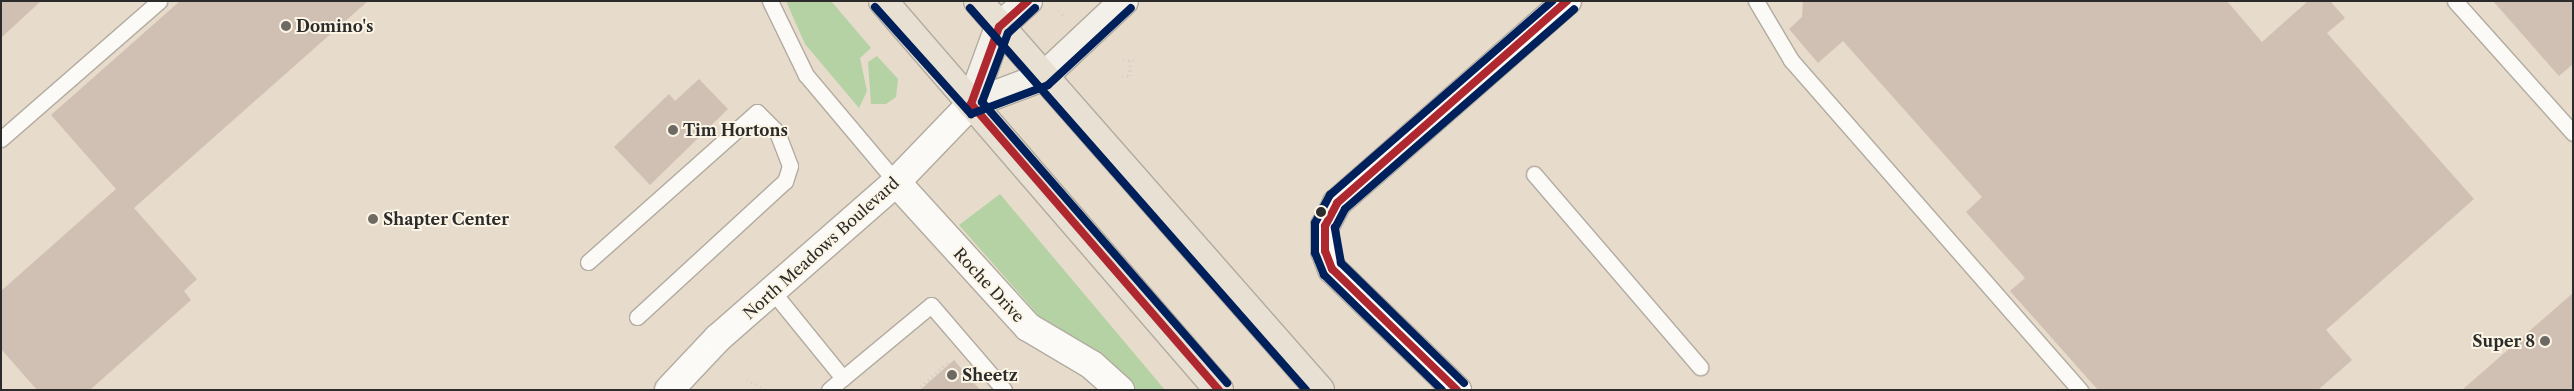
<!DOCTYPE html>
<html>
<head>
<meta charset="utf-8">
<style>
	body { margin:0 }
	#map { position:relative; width:2574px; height:391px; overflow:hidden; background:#e7dbcb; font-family:"Libre Caslon Text",serif }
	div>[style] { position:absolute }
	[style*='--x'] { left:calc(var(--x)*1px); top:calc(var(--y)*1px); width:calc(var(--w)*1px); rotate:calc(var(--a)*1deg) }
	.green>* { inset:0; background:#b4d2a3 }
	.building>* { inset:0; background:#d0c0b3 }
	.path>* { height:3px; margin-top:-1.5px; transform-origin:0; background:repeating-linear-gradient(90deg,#d3cfcb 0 1px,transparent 0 5px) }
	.roads { filter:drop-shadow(1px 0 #b2aba0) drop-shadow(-1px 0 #b2aba0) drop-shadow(0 1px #b2aba0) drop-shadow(0 -1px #b2aba0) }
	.service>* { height:15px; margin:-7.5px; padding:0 7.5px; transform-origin:7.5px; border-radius:7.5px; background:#fbfaf7 }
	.minor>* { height:28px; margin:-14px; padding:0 14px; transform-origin:14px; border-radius:14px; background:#fbfaf7 }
	.secondary>* { height:28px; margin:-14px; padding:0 14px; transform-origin:14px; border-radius:14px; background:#f3efe9 }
	.primary>* { height:28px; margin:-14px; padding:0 14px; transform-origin:14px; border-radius:14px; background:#e7e0d3 }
	.bus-1>* { height:8px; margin:-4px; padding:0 4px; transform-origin:4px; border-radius:4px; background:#af272f }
	.bus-2>* { height:8px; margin:-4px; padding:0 4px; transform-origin:4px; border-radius:4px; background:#00205b }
	.bus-3>* { height:8px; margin:-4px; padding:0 4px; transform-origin:4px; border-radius:4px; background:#00205b }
	.dots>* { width:14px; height:14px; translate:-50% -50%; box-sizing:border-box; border:2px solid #fcf5e5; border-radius:50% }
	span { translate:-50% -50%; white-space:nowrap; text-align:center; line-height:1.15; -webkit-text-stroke:4px #fcf5e5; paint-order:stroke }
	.poi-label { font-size:16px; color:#2b2b2b; font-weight:700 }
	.left { translate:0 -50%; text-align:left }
	.right { translate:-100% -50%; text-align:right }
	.street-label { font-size:16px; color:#2b2b2b }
	.frame { position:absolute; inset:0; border:2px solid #2b2b2b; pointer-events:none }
</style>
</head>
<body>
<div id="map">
	<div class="green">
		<i style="clip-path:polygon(786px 1px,831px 1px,871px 48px,860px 58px,867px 91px,859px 108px,805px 44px)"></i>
		<i style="clip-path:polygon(877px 56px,898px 79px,896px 97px,886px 104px,871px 104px,868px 62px)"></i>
		<i style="clip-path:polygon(1000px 194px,1165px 390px,1135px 390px,1095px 350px,1040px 317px,959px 225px)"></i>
	</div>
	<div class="building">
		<i style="clip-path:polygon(1px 1px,41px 1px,1px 38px)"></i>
		<i style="clip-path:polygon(180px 1px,368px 1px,134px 208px,197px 279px,184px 291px,191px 300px,90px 390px,37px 390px,1px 349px,1px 291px,116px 189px,51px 115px)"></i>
		<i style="clip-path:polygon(1803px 1px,2227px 1px,2262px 42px,2308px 1px,2330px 1px,2345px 18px,2327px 33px,2474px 199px,2326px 330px,2352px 360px,2318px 390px,2098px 390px,2010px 291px,2025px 278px,1966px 212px,1982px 197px,1843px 41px,1818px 63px,1789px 29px,1802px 17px)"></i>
		<i style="clip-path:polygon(2493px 1px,2573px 1px,2573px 64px,2559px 76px)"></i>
		<i style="clip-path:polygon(699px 79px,728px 109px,650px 185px,614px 147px,669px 94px,675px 101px)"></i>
		<i style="clip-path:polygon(2573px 293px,2573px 390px,2462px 390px)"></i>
		<i style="clip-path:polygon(954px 360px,980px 390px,920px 390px)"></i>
	</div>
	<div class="path">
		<i style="--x:1055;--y:7;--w:13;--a:45"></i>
		<i style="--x:1123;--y:60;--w:15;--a:0"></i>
		<i style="--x:1122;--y:76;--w:8;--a:0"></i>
		<i style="--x:1130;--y:76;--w:16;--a:-90"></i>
		<i style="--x:747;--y:379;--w:22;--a:30"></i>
		<i style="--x:917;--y:390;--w:43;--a:-42.2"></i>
	</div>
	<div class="roads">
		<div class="service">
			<i style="--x:770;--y:1;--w:82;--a:64.1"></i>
			<i style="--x:806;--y:75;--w:140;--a:49.9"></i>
			<i style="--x:1756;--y:1;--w:69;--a:59.3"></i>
			<i style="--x:1791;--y:60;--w:439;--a:48.8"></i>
			<i style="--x:2455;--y:1;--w:177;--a:48.2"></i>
			<i style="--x:1;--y:139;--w:210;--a:-41.1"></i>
			<i style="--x:1534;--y:174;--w:255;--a:49.3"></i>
			<i style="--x:588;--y:262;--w:226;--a:-41.6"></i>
			<i style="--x:757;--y:112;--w:28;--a:45"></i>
			<i style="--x:777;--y:132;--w:36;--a:69"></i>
			<i style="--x:790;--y:166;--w:16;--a:108"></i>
			<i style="--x:785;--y:181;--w:201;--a:137.4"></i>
			<i style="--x:773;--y:292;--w:111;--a:50.9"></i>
			<i style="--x:843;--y:378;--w:114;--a:-39.7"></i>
			<i style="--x:931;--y:305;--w:112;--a:49.3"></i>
			<i style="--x:829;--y:390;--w:18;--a:-41"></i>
		</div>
		<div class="minor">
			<i style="--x:896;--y:182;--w:196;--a:47.7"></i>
			<i style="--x:1028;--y:327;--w:74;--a:30.7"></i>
			<i style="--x:1092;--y:365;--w:38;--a:42"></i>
			<i style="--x:669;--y:390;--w:71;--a:-46.7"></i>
			<i style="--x:718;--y:338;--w:237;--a:-41.2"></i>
			<i style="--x:896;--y:182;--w:108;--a:-46.1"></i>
			<i style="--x:1457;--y:390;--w:174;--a:-135.9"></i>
			<i style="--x:1332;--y:269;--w:19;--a:-111"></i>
			<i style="--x:1325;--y:251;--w:25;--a:-90"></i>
			<i style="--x:1325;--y:226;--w:26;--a:-62"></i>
			<i style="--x:1337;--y:203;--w:306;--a:-41.3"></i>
		</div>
		<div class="secondary">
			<i style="--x:971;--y:104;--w:77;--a:-20.6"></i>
			<i style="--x:1043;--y:77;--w:111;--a:-43.2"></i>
			<i style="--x:971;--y:104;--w:82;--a:-70"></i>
			<i style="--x:999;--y:27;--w:39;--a:-42"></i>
		</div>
		<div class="primary">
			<i style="--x:883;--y:1;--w:514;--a:49.18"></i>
			<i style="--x:978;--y:1;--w:518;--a:48.68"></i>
		</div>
	</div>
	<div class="bus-1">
		<i style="--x:971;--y:104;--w:379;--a:49.1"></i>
		<i style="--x:971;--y:104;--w:82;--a:-70"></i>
		<i style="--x:999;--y:27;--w:39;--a:-42"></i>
		<i style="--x:1457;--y:390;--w:174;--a:-135.9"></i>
		<i style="--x:1332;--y:269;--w:19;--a:-111"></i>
		<i style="--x:1325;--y:251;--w:25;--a:-90"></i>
		<i style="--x:1325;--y:226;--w:26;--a:-62"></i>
		<i style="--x:1337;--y:203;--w:306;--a:-41.3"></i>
	</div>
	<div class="bus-2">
		<i style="--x:875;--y:7;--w:144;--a:48.1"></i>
		<i style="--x:971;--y:114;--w:82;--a:-20.6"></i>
		<i style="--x:1048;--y:85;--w:113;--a:-42.9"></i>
		<i style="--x:970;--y:8;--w:509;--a:48.67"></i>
		<i style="--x:1464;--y:383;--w:172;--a:-135.7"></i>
		<i style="--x:1341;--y:263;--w:36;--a:-100"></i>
		<i style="--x:1335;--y:228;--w:21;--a:-62"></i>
		<i style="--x:1345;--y:209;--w:304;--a:-41.1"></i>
	</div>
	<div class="bus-3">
		<i style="--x:1035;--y:8;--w:37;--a:137"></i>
		<i style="--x:1008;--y:33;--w:74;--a:110.6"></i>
		<i style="--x:982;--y:102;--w:373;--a:48.9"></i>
		<i style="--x:1442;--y:390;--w:165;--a:-135.7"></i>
		<i style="--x:1324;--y:275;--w:24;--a:-112"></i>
		<i style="--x:1315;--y:253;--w:30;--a:-90"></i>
		<i style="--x:1315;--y:223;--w:32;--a:-62"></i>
		<i style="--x:1330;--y:195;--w:295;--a:-41.1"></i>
	</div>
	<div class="dots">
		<i style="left:286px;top:26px;background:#6d6963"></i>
		<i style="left:673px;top:130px;background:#6d6963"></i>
		<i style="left:1321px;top:212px;background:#2b2b2b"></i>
		<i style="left:373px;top:219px;background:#6d6963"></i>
		<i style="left:2545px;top:341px;background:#6d6963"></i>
		<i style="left:952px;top:375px;background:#6d6963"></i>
	</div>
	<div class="poi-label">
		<span class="left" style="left:296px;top:26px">Domino's</span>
		<span class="left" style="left:683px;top:130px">Tim Hortons</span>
		<span class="left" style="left:383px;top:219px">Shapter Center</span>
		<span class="right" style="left:2535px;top:341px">Super 8</span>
		<span class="left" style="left:962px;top:375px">Sheetz</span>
	</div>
	<div class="street-label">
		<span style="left:821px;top:248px;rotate:-42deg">North Meadows Boulevard</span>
		<span style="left:989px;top:285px;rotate:47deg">Roche Drive</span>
	</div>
	<div class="frame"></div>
</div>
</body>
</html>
